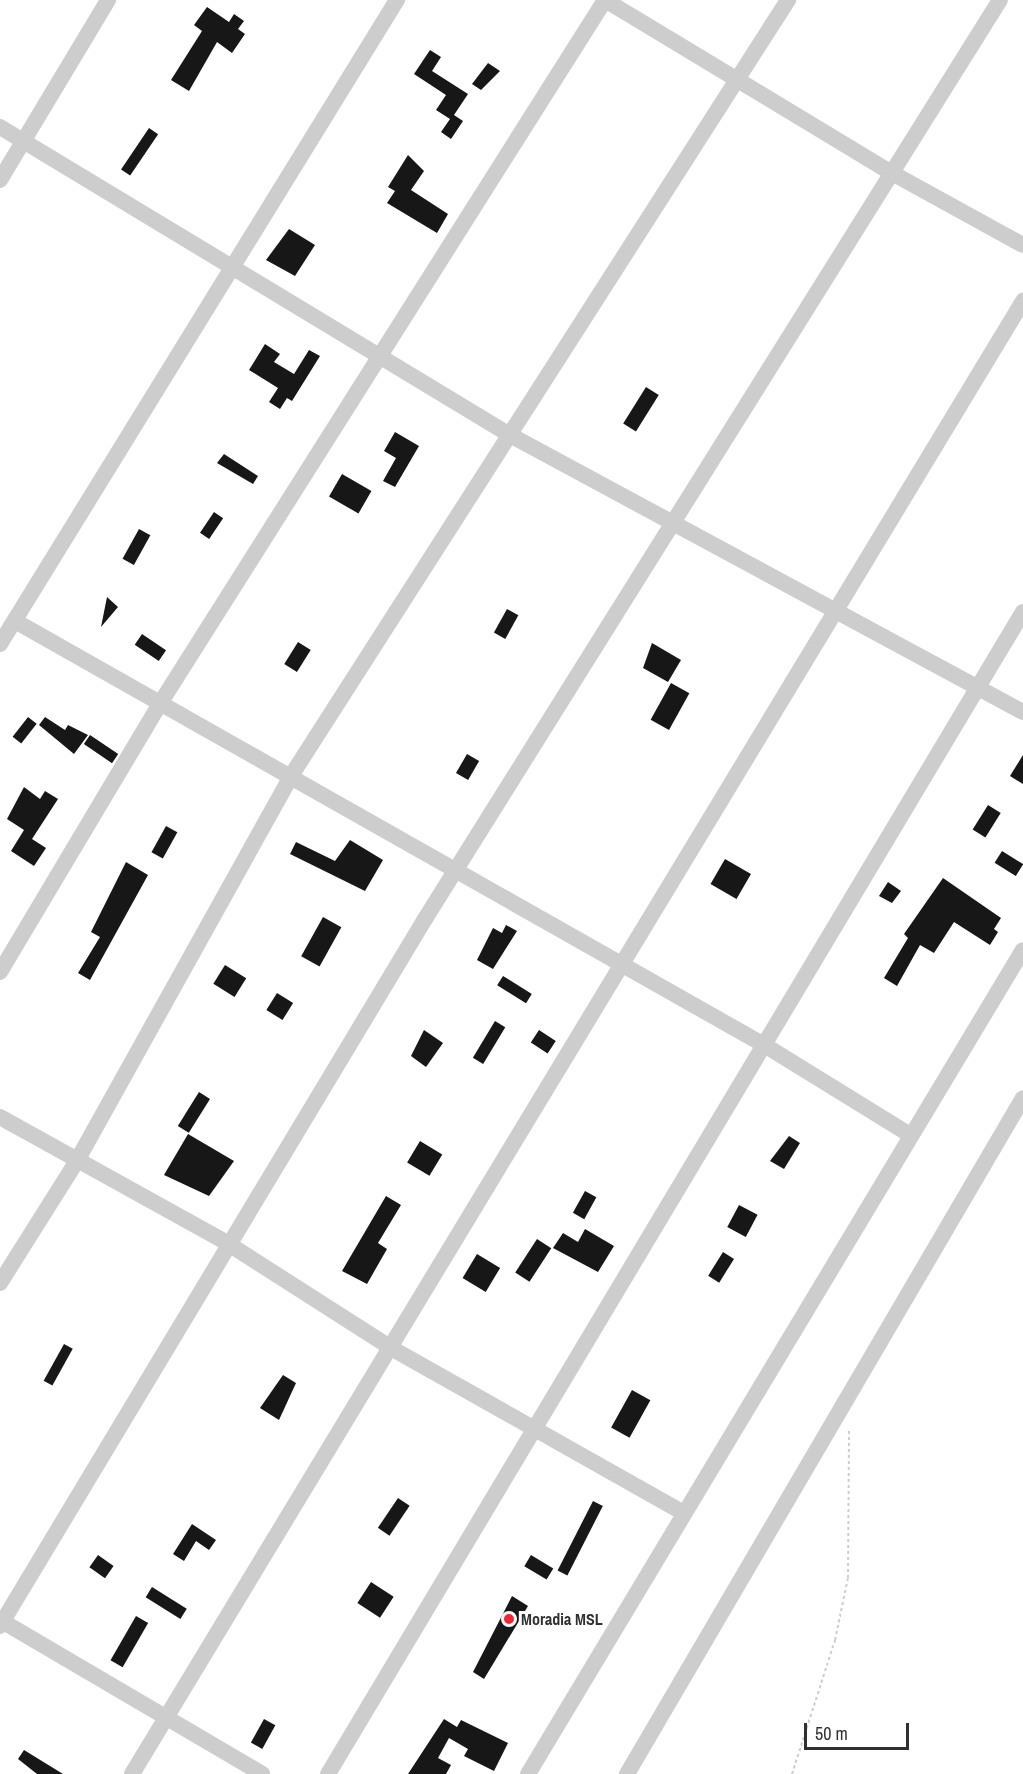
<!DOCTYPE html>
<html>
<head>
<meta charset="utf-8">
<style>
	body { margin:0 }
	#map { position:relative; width:1023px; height:1774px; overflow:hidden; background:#fff; font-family:"Archivo Narrow",sans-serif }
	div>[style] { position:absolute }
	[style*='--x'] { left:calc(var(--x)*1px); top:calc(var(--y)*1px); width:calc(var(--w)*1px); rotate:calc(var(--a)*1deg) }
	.building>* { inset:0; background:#171717; transform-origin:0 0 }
	.path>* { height:2px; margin-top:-1px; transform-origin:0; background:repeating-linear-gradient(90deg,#cdcdcd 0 3px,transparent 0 6px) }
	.street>* { height:16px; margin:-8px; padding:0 8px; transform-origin:8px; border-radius:8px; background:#cdcdcd }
	.dots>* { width:16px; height:16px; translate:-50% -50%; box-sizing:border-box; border:3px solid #fff; border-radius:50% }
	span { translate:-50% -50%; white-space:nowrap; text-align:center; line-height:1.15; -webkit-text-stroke:6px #fff; paint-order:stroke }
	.poi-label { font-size:16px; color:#303030; font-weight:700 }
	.left { translate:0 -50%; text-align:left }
	.scale { position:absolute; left:804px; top:1723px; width:105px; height:27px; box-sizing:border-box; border:3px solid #303030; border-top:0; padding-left:8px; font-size:18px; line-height:21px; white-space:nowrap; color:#303030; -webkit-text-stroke:4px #fff; paint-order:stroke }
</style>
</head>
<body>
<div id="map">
	<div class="building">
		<i style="clip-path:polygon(207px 7px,229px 22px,234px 14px,244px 21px,238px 29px,245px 34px,232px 53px,217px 42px,189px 91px,171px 80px,202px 31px,194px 25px)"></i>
		<i style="clip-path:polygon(430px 50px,441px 57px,432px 71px,468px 94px,454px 115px,463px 121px,451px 139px,441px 132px,450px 119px,436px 110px,446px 95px,414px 74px)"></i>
		<i style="clip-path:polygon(488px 63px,500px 71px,481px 90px,472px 84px)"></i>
		<i style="left:149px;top:128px;width:11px;height:50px;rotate:34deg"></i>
		<i style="clip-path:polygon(408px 155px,424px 171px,411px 190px,448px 214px,437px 233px,387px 203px,395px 191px,388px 187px)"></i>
		<i style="clip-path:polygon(289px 229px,315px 245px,295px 276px,266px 260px)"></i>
		<i style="clip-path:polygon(265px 344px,280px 354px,274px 362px,294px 374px,309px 350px,320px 356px,292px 401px,287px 398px,280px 409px,269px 402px,278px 388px,249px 370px)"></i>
		<i style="left:646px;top:387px;width:15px;height:43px;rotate:32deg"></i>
		<i style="clip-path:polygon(395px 432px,419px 446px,395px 487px,383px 481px,396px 458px,384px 451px)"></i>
		<i style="clip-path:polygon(224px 454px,258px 476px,253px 484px,217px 463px)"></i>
		<i style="left:342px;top:474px;width:34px;height:26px;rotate:30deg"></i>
		<i style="left:214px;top:512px;width:11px;height:25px;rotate:34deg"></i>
		<i style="left:139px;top:529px;width:13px;height:34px;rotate:29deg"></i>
		<i style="clip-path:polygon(107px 597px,118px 607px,101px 627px)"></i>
		<i style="left:507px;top:609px;width:13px;height:27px;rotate:29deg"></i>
		<i style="left:142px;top:634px;width:29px;height:13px;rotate:34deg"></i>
		<i style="left:298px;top:642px;width:15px;height:26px;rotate:32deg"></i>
		<i style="clip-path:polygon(652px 643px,681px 660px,668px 682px,643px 668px)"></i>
		<i style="left:671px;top:683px;width:21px;height:42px;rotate:29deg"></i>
		<i style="left:28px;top:717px;width:11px;height:25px;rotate:38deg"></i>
		<i style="clip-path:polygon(45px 717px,65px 730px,68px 725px,88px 735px,74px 754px,39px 725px)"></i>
		<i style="left:90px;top:735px;width:34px;height:11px;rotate:34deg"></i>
		<i style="left:467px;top:754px;width:14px;height:22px;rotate:30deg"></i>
		<i style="clip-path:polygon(1023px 755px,1023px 784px,1010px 776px)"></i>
		<i style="clip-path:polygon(24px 787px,40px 799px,45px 791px,58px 799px,32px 839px,46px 848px,34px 866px,11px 851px,24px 830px,7px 819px)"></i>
		<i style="left:988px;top:805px;width:15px;height:29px;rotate:32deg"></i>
		<i style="left:166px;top:826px;width:13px;height:30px;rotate:29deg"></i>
		<i style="clip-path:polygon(350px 840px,383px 860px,365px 891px,290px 854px,296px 842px,335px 861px)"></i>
		<i style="left:1002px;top:851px;width:25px;height:14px;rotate:32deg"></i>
		<i style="left:725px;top:859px;width:30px;height:29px;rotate:30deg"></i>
		<i style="clip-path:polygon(126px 862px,148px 875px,90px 980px,78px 973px,100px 937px,91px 932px)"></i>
		<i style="clip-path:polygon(943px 878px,1001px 918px,994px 929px,998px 932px,990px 945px,954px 922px,934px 953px,920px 945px,897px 986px,884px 978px,908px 938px,904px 934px)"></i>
		<i style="clip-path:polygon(888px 882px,901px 891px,892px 903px,879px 896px)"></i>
		<i style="left:323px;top:917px;width:21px;height:45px;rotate:29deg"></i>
		<i style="clip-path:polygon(506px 925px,517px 931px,493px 969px,477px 960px,493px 928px,502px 933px)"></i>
		<i style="left:225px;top:965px;width:25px;height:22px;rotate:32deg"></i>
		<i style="left:503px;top:976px;width:34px;height:11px;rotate:32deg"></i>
		<i style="left:277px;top:993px;width:19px;height:20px;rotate:32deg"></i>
		<i style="left:495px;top:1021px;width:12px;height:43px;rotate:31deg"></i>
		<i style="clip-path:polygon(424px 1030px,443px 1043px,426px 1067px,411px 1056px)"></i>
		<i style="left:539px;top:1030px;width:20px;height:15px;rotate:33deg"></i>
		<i style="left:199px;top:1092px;width:13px;height:40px;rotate:32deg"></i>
		<i style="clip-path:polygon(188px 1134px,234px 1161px,209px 1196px,164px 1175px)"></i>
		<i style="clip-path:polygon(789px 1136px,800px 1143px,784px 1169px,770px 1161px)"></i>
		<i style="left:420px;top:1141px;width:26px;height:25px;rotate:31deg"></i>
		<i style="left:585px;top:1191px;width:13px;height:25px;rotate:29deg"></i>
		<i style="clip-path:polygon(386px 1196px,401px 1205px,378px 1243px,387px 1249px,367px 1284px,342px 1271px)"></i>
		<i style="left:739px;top:1205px;width:21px;height:25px;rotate:28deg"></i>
		<i style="clip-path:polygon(585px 1229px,614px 1246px,598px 1272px,553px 1248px,563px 1233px,578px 1242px)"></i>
		<i style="left:537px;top:1239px;width:17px;height:40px;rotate:33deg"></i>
		<i style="left:723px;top:1252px;width:13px;height:28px;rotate:32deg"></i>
		<i style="left:477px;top:1254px;width:27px;height:28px;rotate:31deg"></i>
		<i style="left:64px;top:1344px;width:10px;height:42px;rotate:29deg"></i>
		<i style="clip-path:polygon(283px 1375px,296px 1383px,279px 1420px,260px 1408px)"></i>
		<i style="left:632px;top:1390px;width:21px;height:43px;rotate:29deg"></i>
		<i style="left:398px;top:1498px;width:14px;height:36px;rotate:34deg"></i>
		<i style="left:593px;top:1501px;width:11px;height:78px;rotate:27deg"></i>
		<i style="clip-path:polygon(192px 1524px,216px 1540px,209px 1550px,196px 1541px,184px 1561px,173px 1554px)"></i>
		<i style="left:98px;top:1555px;width:19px;height:15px;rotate:35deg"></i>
		<i style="left:531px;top:1555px;width:26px;height:13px;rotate:31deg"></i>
		<i style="left:371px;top:1582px;width:27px;height:25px;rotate:33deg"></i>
		<i style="left:152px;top:1587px;width:41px;height:12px;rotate:32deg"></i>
		<i style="clip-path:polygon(512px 1596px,528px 1606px,484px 1679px,473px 1672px)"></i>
		<i style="left:136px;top:1616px;width:14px;height:51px;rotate:30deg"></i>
		<i style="left:264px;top:1719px;width:13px;height:27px;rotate:29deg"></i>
		<i style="clip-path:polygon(444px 1719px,457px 1727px,461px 1720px,508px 1743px,494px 1771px,464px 1756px,468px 1749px,449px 1738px,438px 1758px,451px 1765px,446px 1774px,408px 1774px)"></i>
		<i style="clip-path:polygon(24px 1750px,63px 1774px,37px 1774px,18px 1759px)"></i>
	</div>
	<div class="path">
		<i style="--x:792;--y:1774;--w:141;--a:-72.2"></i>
		<i style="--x:835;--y:1640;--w:63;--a:-78.2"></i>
		<i style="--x:848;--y:1578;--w:150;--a:-89.6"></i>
	</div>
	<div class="street">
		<i style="--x:605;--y:0;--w:335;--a:31.1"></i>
		<i style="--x:892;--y:173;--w:149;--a:28.8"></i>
		<i style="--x:0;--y:127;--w:596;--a:31.13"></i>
		<i style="--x:510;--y:435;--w:583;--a:28.37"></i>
		<i style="--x:0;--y:180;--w:210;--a:-59"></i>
		<i style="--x:15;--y:621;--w:863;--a:29.51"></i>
		<i style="--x:766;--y:1046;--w:169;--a:31.7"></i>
		<i style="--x:0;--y:644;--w:757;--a:-58.35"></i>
		<i style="--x:0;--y:972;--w:314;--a:-59.2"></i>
		<i style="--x:161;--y:702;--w:831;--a:-57.69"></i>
		<i style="--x:0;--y:1117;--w:260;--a:29"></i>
		<i style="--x:227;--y:1243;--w:195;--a:32.6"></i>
		<i style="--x:391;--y:1348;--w:334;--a:29.4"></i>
		<i style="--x:0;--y:1283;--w:146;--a:-57.8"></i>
		<i style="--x:78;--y:1159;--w:438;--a:-60.9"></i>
		<i style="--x:291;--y:776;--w:922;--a:-57.36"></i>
		<i style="--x:0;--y:1620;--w:304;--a:30.4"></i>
		<i style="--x:0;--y:1626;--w:825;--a:-58.99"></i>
		<i style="--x:425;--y:919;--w:1084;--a:-57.97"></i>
		<i style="--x:132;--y:1774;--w:1722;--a:-58.83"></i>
		<i style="--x:328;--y:1774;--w:1354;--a:-59.12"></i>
		<i style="--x:528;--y:1774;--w:961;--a:-59.01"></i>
		<i style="--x:627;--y:1774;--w:783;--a:-59.64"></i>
	</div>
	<div class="dots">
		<i style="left:509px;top:1619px;background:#f42432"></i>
	</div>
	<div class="poi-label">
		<span class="left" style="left:521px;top:1619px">Moradia MSL</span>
	</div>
	<div class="scale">50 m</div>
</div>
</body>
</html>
